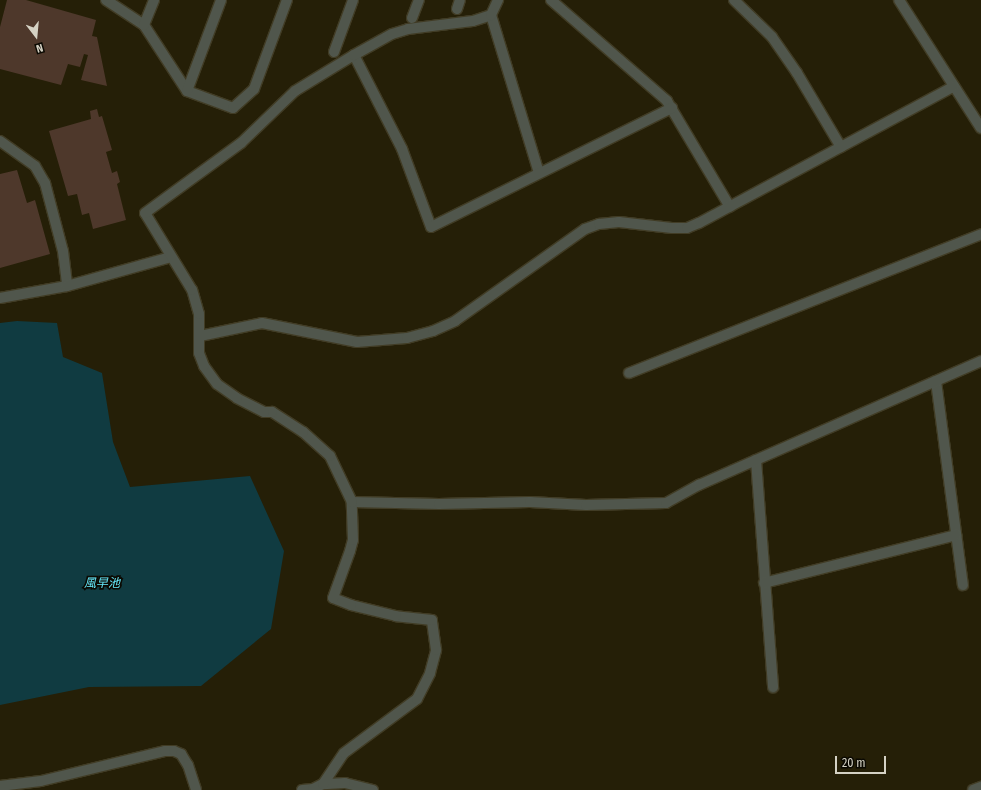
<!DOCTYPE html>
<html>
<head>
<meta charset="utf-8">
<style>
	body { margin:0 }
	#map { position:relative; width:981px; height:790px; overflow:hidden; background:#251f07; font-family:"Fira Sans Condensed","Noto Sans JP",sans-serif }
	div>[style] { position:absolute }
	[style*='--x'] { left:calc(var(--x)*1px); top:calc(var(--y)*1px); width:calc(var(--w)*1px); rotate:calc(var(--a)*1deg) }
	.water>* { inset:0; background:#103b41 }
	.building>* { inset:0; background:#4e382b }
	.roads { filter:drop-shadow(1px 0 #413c25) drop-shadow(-1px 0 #413c25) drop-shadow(0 1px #413c25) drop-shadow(0 -1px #413c25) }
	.minor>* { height:10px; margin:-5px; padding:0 5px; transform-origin:5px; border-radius:5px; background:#50564c }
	span { translate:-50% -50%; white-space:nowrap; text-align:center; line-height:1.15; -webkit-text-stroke:3.5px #0b0902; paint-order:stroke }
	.water-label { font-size:12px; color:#66ebfd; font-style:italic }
	.north { position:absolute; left:16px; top:16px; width:40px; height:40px; -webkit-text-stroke:3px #0b0902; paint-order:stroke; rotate:164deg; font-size:11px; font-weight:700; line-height:16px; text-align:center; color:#d5d2c4 }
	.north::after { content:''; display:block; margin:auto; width:14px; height:18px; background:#d5d2c4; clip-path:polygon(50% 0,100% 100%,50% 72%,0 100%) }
	.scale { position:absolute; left:835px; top:756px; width:51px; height:18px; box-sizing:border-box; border:2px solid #d5d2c4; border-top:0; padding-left:5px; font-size:12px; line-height:14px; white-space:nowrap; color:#d5d2c4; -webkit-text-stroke:3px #0b0902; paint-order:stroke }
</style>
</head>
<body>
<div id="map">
	<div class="water">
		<i style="clip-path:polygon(17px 321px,57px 323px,63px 357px,102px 373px,113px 442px,130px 487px,250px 476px,284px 551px,271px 629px,201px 686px,89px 687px,0 705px,0 323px)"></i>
	</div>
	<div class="building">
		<i style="clip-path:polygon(7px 0,26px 0,96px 20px,92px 36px,97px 37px,107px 86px,81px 80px,88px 55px,84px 54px,80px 67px,68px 64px,61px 85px,0 69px,0 27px)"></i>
		<i style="clip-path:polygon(97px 109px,99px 117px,102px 116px,112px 150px,106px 152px,112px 173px,117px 171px,120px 182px,117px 184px,126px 220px,93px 229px,89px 213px,82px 215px,77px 194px,68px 196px,49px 131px,91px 119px,90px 111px)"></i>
		<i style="clip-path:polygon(17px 170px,27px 203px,35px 200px,50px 254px,0 268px,0 174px)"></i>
	</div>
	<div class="roads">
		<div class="minor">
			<i style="--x:106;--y:0;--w:45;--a:33.3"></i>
			<i style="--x:144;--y:25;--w:79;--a:56.9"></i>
			<i style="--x:187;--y:91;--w:49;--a:20.3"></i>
			<i style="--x:233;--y:108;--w:28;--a:-42"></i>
			<i style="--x:254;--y:89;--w:95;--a:-69.7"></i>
			<i style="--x:551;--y:0;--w:154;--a:41"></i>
			<i style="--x:667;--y:101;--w:123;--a:59.3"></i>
			<i style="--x:734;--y:0;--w:53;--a:44.2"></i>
			<i style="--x:772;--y:37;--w:44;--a:55.2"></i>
			<i style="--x:797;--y:73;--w:86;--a:59.3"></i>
			<i style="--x:899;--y:0;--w:152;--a:57.4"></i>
			<i style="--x:457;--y:9;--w:9;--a:-72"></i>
			<i style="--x:491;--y:15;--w:165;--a:73.1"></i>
			<i style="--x:412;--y:18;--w:19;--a:-69"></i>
			<i style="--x:144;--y:25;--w:27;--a:-68"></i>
			<i style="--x:334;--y:52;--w:55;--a:-69.9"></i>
			<i style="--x:354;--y:55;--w:106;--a:62.9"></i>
			<i style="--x:402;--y:149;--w:83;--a:69.6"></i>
			<i style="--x:431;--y:227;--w:269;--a:-26.3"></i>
			<i style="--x:187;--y:91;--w:97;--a:-69.5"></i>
			<i style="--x:0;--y:141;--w:43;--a:35.5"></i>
			<i style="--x:35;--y:166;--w:20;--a:60"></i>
			<i style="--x:45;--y:183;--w:70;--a:75.2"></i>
			<i style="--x:63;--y:251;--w:35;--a:83"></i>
			<i style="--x:0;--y:298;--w:68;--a:-10.2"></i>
			<i style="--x:67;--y:286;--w:108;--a:-15.6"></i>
			<i style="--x:200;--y:336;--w:63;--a:-11.8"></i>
			<i style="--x:262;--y:323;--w:97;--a:11.3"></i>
			<i style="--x:357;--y:342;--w:50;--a:-4.6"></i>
			<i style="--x:407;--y:338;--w:27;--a:-15"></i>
			<i style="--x:433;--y:331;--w:24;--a:-24"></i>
			<i style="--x:455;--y:321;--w:159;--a:-35.3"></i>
			<i style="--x:585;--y:229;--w:15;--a:-20"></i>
			<i style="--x:599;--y:224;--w:20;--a:-6"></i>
			<i style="--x:619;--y:222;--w:53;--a:6.5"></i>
			<i style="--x:672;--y:228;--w:15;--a:0"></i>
			<i style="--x:687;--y:228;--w:13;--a:-23"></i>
			<i style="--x:699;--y:223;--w:289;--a:-28.2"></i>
			<i style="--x:629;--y:373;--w:378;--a:-21.5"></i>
			<i style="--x:936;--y:381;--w:206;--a:82.5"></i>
			<i style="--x:756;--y:460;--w:228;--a:85.7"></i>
			<i style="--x:352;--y:502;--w:87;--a:1.3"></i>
			<i style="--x:439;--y:504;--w:91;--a:-1.3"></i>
			<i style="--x:530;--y:502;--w:56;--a:3.1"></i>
			<i style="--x:586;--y:505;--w:80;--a:-1.4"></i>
			<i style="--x:666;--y:503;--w:38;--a:-29"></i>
			<i style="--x:699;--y:485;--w:308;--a:-23.7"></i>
			<i style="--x:764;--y:583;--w:198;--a:-14"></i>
			<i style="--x:0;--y:786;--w:41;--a:-7"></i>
			<i style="--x:41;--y:781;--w:128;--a:-13.6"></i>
			<i style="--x:165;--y:751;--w:9;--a:0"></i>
			<i style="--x:174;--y:751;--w:8;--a:23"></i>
			<i style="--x:181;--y:754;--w:13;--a:58"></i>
			<i style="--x:188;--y:765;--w:26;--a:72"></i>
			<i style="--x:302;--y:790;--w:11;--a:-5"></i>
			<i style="--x:313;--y:789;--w:11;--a:-27"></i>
			<i style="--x:373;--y:790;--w:29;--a:-166"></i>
			<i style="--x:345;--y:783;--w:22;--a:177"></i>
			<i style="--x:323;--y:784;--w:37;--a:-56"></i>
			<i style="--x:344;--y:753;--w:91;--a:-36.5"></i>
			<i style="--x:417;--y:699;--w:29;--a:-63"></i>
			<i style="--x:430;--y:673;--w:24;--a:-75"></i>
			<i style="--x:436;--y:650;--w:30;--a:-98"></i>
			<i style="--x:432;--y:620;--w:36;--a:-174"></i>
			<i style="--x:396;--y:616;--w:46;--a:-166.3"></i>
			<i style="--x:351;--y:605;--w:19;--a:-159"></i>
			<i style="--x:333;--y:598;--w:50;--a:-70.1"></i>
			<i style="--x:350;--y:551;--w:11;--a:-75"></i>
			<i style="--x:353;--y:540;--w:38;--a:-92"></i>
			<i style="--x:352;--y:502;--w:51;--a:-115.6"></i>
			<i style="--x:330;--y:456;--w:36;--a:-138"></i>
			<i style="--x:303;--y:432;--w:37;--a:-147"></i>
			<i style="--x:272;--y:412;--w:8;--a:180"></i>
			<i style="--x:264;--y:412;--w:30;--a:-153"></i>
			<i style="--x:237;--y:398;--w:24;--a:-145"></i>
			<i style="--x:217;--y:384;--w:22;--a:-126"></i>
			<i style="--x:204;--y:366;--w:14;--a:-111"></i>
			<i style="--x:199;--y:353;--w:39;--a:-90"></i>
			<i style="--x:199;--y:314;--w:25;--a:-106"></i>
			<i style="--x:192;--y:290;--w:90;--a:-121.4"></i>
			<i style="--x:145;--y:213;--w:119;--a:-36.1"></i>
			<i style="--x:241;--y:143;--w:75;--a:-43.9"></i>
			<i style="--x:295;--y:91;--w:69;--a:-31.4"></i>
			<i style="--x:354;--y:55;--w:43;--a:-28.9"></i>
			<i style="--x:392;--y:34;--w:17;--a:-17"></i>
			<i style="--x:408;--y:29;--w:65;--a:-7"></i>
			<i style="--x:473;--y:21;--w:19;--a:-18"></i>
			<i style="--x:491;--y:15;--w:17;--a:-65"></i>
			<i style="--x:973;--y:790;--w:9;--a:-21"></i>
		</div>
	</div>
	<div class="water-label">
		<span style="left:102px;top:584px">風早池</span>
	</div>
	<div class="north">N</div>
	<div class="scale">20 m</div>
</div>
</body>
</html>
